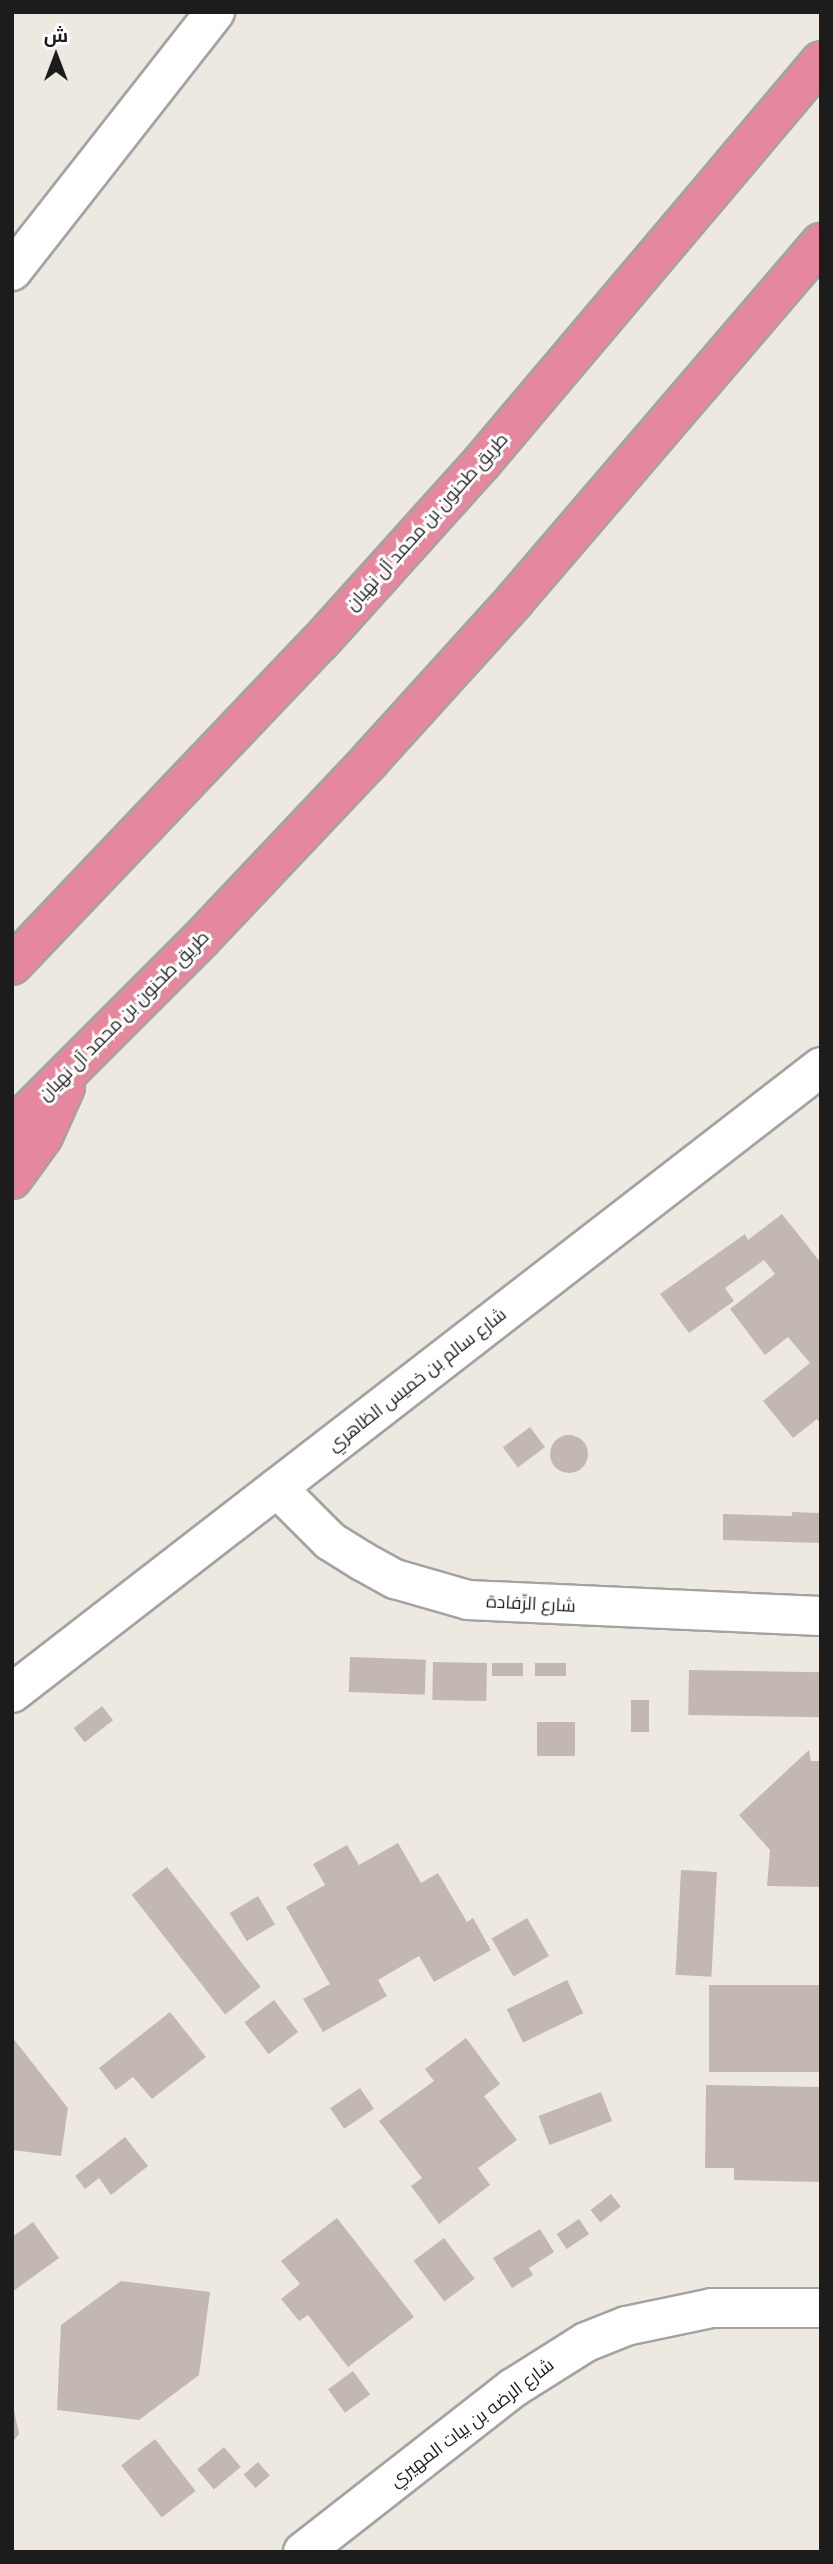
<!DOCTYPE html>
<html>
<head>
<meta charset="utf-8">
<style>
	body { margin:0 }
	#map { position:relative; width:833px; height:2564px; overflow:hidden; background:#ede9e1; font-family:"IBM Plex Sans",Cairo,sans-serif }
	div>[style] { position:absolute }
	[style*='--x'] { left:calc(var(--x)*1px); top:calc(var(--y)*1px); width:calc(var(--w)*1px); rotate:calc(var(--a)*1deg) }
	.building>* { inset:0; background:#c2b8b1; transform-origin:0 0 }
	.round { border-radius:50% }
	.roads { filter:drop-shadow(2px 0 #a3a3a3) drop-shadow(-2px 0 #a3a3a3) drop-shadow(0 2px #a3a3a3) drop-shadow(0 -2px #a3a3a3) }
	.street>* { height:38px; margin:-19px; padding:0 19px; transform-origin:19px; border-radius:19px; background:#fff }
	.highway>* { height:38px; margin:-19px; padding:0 19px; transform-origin:19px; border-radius:19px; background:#e5889e }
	span { translate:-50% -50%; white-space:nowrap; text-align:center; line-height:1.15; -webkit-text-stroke:6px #fff; paint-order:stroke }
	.street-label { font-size:18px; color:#1c1c1c }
	.frame { position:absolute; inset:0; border:14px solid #1c1c1c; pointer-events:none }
	.north { position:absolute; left:21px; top:21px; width:70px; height:70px; -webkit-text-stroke:5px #fff; paint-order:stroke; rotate:0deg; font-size:19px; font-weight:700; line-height:28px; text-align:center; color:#1c1c1c }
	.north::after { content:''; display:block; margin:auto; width:24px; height:32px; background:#1c1c1c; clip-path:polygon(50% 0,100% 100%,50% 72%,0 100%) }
</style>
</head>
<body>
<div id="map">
	<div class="building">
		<i style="clip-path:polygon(782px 1214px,821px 1263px,821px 1425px,817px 1419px,793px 1438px,763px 1401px,810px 1363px,788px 1337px,765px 1355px,730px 1309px,775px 1274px,764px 1260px,725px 1288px,734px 1301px,689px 1333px,660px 1294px,745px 1234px,748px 1240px)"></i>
		<i style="left:530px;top:1427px;width:25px;height:34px;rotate:53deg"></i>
		<i class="round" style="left:550px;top:1435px;width:38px;height:38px"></i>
		<i style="clip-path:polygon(792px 1512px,821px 1513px,821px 1543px,723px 1540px,723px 1514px,792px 1516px)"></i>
		<i style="left:350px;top:1657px;width:76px;height:35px;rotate:2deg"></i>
		<i style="left:433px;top:1662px;width:54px;height:38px;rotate:1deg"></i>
		<i style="left:492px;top:1663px;width:31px;height:13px"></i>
		<i style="left:535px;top:1663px;width:31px;height:13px"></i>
		<i style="left:689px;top:1670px;width:132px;height:45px;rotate:1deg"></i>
		<i style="left:631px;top:1700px;width:18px;height:32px"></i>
		<i style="left:102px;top:1706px;width:18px;height:36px;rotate:52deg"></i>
		<i style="left:537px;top:1722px;width:38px;height:34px"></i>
		<i style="clip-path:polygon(809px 1750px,811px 1761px,821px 1761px,821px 1887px,767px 1886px,770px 1850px,739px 1815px)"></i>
		<i style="clip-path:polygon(398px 1843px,421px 1883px,438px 1873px,467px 1922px,473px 1918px,491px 1950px,434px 1982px,419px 1956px,378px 1980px,387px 1996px,323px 2032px,303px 1999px,330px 1984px,286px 1907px,325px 1885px,313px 1864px,347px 1845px,359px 1865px)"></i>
		<i style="left:167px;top:1867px;width:152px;height:45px;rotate:52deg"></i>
		<i style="left:681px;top:1870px;width:36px;height:105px;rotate:3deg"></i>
		<i style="left:258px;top:1896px;width:33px;height:33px;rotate:59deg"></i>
		<i style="left:527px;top:1918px;width:44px;height:41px;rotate:60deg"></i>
		<i style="left:567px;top:1980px;width:37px;height:67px;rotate:64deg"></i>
		<i style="left:821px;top:1985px;width:87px;height:112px;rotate:90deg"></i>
		<i style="left:274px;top:2000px;width:40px;height:37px;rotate:53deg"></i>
		<i style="clip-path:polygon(170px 2012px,206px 2057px,152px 2099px,133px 2077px,116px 2090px,99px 2068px)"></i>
		<i style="clip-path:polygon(12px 2037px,68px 2108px,61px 2156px,12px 2150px)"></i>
		<i style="clip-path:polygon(466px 2038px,500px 2084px,484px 2096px,517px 2140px,478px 2168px,490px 2185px,439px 2224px,411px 2186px,422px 2178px,379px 2121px,434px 2081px,425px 2069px)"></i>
		<i style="clip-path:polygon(706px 2085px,821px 2087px,821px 2182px,734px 2180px,734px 2168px,705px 2168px)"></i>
		<i style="left:360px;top:2088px;width:25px;height:36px;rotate:56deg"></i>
		<i style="left:601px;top:2092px;width:31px;height:67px;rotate:69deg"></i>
		<i style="clip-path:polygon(125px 2137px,148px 2166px,111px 2195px,99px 2178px,85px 2189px,75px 2176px)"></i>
		<i style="left:611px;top:2194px;width:16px;height:26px;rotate:52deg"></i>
		<i style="clip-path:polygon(337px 2218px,414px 2317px,348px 2367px,308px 2315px,299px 2321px,281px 2299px,300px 2284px,281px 2261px)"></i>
		<i style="left:579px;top:2219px;width:18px;height:27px;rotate:56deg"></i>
		<i style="clip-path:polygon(33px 2222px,59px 2258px,12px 2292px,12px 2237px)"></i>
		<i style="clip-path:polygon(540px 2229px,554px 2252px,529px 2268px,533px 2275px,512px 2288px,493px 2258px)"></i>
		<i style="left:444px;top:2238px;width:51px;height:38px;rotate:53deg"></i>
		<i style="clip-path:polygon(121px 2281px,210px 2292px,199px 2375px,139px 2420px,57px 2410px,61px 2325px)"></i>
		<i style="left:353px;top:2371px;width:29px;height:31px;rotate:54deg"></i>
		<i style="clip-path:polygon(12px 2401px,19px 2434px,12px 2443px)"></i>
		<i style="left:155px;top:2439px;width:66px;height:43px;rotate:52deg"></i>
		<i style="left:224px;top:2447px;width:26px;height:35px;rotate:50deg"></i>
		<i style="left:258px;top:2462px;width:18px;height:19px;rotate:49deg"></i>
	</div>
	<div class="roads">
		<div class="street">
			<i style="--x:12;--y:271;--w:329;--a:-51.9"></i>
			<i style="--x:277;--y:1488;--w:75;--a:45"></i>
			<i style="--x:330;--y:1541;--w:38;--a:32"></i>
			<i style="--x:362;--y:1561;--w:38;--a:29"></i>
			<i style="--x:395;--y:1579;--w:76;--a:16"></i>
			<i style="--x:468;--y:1600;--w:353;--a:2.6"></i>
			<i style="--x:12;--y:1693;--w:1023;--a:-37.73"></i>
			<i style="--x:303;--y:2552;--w:266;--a:-38"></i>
			<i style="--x:513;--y:2388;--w:86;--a:-32.2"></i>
			<i style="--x:586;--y:2342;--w:43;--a:-21.8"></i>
			<i style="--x:626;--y:2326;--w:88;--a:-11.8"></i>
			<i style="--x:712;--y:2308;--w:109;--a:0"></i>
		</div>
		<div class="highway">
			<i style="--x:12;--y:965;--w:446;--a:-46.4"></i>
			<i style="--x:320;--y:642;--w:242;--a:-48"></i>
			<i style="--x:482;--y:462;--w:525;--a:-49.79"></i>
			<i style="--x:12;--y:1128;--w:267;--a:-45"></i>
			<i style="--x:201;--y:939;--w:246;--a:-46.6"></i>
			<i style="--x:370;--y:760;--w:215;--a:-47.8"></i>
			<i style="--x:514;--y:601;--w:472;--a:-49.4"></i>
			<i style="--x:12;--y:1179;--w:53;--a:-54.2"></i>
			<i style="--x:43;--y:1136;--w:54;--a:-65.8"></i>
		</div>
	</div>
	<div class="street-label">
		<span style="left:427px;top:522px;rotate:-48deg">طريق طحنون بن محمد آل نهيان</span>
		<span style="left:124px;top:1016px;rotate:-45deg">طريق طحنون بن محمد آل نهيان</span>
		<span style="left:417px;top:1380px;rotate:-38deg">شارع سالم بن خميس الظاهري</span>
		<span style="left:531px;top:1604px;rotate:3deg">شارع الرِّفادة</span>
		<span style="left:472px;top:2423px;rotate:-37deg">شارع الرضه بن بيات المهيري</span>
	</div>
	<div class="frame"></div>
	<div class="north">ش</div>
</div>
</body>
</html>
